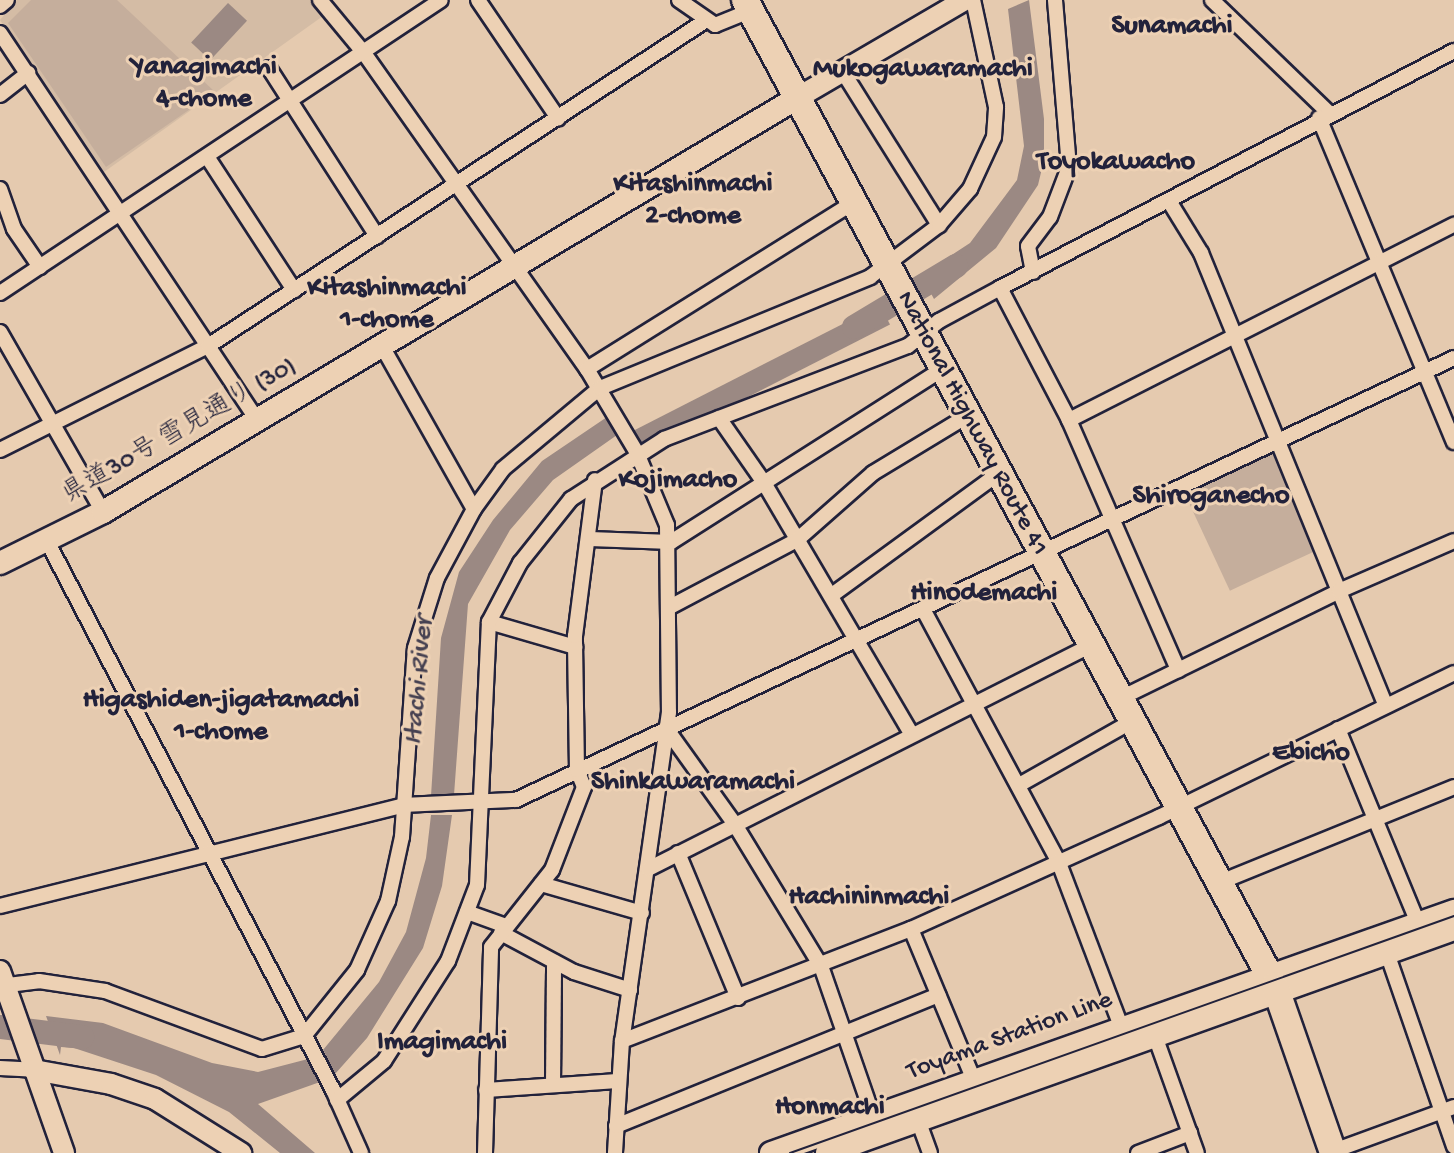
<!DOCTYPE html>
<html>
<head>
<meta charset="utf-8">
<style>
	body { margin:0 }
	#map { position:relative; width:1454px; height:1153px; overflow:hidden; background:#e5caaf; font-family:"Gochi Hand","Klee One",sans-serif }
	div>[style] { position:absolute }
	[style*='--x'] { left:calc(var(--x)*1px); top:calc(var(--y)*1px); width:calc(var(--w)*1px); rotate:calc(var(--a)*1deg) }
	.built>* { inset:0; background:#d4bca5 }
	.green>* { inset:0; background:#c5ae9c; transform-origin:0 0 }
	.water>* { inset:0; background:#9b8983; transform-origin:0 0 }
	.river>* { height:24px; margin:-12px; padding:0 12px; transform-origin:12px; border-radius:12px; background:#9b8983 }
	.roads { filter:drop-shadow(2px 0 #22223b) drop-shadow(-2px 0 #22223b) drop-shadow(0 2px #22223b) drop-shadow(0 -2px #22223b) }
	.street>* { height:14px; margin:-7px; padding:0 7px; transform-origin:7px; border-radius:7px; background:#edd1b4 }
	.secondary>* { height:20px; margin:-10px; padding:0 10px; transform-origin:10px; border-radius:10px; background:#edd1b4 }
	.primary>* { height:22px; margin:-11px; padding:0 11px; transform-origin:11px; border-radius:11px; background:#edd1b4 }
	.highway>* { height:26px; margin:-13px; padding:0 13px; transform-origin:13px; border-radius:13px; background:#edd1b4 }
	.tram>* { height:2px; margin:-1px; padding:0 1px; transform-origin:1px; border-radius:1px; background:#22223b }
	span { translate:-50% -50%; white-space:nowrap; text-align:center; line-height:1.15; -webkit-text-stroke:6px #edd1b4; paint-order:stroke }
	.street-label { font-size:26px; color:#22223b }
	.neighbourhood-label { font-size:28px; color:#22223b; font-weight:700 }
	.water-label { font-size:28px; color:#464151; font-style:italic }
</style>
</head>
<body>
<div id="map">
	<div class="built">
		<i style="clip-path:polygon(17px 0,310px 0,323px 16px,104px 172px,0 20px)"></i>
	</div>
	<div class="green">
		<i style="clip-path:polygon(31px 0,117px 0,215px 92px,106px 167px,8px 23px)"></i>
		<i style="left:1274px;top:451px;width:108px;height:99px;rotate:65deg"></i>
	</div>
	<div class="water">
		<i style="clip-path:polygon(1029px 0,1044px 119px,1044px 160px,1038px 185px,996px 248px,934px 299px,921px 275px,970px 243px,1017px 180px,1024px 146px,1008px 9px)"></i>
		<i style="left:228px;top:3px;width:26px;height:54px;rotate:43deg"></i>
		<i style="left:880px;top:305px;width:22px;height:279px;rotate:63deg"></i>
		<i style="clip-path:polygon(607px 417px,617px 435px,553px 480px,510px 530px,468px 604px,454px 795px,431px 796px,441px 638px,459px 572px,493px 520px,542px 461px)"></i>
		<i style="clip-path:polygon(431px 815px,452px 815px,442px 886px,423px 948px,367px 1038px,335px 1074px,323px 1050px,379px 982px,406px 932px,426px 858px)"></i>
		<i style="clip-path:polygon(46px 1016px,103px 1023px,212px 1063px,258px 1072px,308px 1059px,320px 1082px,258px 1104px,315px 1153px,280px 1153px,229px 1112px,156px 1075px,74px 1048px,61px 1047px,60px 1055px)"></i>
	</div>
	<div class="river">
		<i style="--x:854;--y:327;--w:119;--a:-30.9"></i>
		<i style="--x:0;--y:1027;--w:83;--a:7"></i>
	</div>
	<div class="roads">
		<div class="street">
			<i style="--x:320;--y:0;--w:69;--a:50.3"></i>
			<i style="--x:364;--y:53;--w:387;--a:54.8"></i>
			<i style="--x:587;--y:369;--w:98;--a:59.2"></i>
			<i style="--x:637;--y:453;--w:78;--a:67.4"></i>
			<i style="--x:667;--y:525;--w:187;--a:89.4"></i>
			<i style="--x:669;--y:712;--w:332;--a:98.1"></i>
			<i style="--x:622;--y:1041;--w:112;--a:93.6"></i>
			<i style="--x:478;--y:0;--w:143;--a:55.9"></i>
			<i style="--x:679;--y:0;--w:44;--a:34.8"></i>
			<i style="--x:715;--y:25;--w:38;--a:-22"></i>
			<i style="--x:1212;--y:0;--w:163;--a:44"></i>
			<i style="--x:0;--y:6;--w:9;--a:-41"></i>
			<i style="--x:0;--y:33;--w:466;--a:56.4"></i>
			<i style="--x:269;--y:68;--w:200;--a:57.3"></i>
			<i style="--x:843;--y:72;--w:181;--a:57.9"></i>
			<i style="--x:0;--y:95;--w:36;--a:-38"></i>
			<i style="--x:1319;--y:118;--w:351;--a:67.4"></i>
			<i style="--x:208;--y:158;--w:158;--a:56.9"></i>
			<i style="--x:0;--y:189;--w:42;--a:70.7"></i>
			<i style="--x:14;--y:229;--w:46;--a:55.6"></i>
			<i style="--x:1169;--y:201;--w:61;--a:58.4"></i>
			<i style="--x:1201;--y:253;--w:489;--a:67.8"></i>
			<i style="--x:1033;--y:272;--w:26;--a:-101"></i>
			<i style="--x:1028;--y:246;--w:36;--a:-53"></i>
			<i style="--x:1050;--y:217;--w:53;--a:-69.2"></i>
			<i style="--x:1069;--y:167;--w:168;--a:-94.8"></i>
			<i style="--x:1000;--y:288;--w:149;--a:62.4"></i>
			<i style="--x:1069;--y:420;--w:273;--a:66.4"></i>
			<i style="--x:0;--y:293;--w:529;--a:-33.6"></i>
			<i style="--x:0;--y:332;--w:207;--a:60.2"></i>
			<i style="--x:382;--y:346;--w:187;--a:60.6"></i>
			<i style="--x:587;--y:369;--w:315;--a:-32"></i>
			<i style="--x:719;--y:418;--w:77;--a:55.1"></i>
			<i style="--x:763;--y:481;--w:292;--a:59.6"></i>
			<i style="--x:1069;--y:420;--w:432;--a:-26.9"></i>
			<i style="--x:0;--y:450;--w:233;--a:-26.6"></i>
			<i style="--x:208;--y:346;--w:594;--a:-33.18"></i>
			<i style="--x:590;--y:539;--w:81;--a:2.1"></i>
			<i style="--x:671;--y:542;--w:322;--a:-32.5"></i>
			<i style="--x:47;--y:541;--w:619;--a:62.48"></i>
			<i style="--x:333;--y:1090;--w:69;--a:66"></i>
			<i style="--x:832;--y:595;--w:205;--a:-36.1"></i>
			<i style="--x:668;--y:608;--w:146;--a:-27.8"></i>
			<i style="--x:797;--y:540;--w:101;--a:-41.4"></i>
			<i style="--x:873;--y:473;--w:110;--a:-31.2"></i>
			<i style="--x:923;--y:609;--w:288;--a:61.8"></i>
			<i style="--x:1059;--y:863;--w:174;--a:69.2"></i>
			<i style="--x:489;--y:622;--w:90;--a:16.2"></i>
			<i style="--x:1119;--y:699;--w:245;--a:-26.1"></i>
			<i style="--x:1339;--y:591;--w:125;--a:-23.5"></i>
			<i style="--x:666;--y:728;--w:117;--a:54.4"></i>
			<i style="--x:734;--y:823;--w:167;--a:58.7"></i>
			<i style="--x:821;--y:966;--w:159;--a:70.9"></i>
			<i style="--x:1338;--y:729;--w:210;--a:67.6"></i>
			<i style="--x:1019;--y:785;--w:129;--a:-29.4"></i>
			<i style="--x:678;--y:853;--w:157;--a:67.5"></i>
			<i style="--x:648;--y:869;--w:495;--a:-26.8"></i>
			<i style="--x:1218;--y:883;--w:255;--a:-22.1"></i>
			<i style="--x:541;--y:884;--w:105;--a:16"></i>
			<i style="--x:0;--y:906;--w:416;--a:-14"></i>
			<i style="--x:404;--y:805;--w:112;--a:-2.6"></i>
			<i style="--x:516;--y:800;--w:1037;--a:-25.23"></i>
			<i style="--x:467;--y:912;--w:41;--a:19.7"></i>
			<i style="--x:911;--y:929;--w:164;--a:67.4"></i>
			<i style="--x:501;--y:933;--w:83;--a:28.1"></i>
			<i style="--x:574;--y:972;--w:59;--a:17.8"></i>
			<i style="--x:1387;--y:953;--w:205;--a:70.9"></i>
			<i style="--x:0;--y:986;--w:39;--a:-7"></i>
			<i style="--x:39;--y:981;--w:67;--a:8.6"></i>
			<i style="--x:105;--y:991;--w:167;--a:20.3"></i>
			<i style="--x:262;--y:1049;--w:44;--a:-17.2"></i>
			<i style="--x:304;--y:1036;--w:85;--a:-51.2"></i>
			<i style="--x:357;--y:970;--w:76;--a:-65.8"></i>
			<i style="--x:388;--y:901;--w:66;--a:-77.7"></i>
			<i style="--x:402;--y:837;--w:189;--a:-86.1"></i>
			<i style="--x:415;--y:648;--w:73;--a:-72.6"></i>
			<i style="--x:437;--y:578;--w:78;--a:-61.8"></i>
			<i style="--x:474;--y:509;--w:49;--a:-54.1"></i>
			<i style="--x:503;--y:469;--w:126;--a:-39.9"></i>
			<i style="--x:600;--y:388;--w:292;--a:-22.3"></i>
			<i style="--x:870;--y:277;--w:86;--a:-37"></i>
			<i style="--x:939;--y:225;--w:48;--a:-49.3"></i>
			<i style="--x:970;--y:189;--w:57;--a:-65.2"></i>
			<i style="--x:994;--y:137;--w:30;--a:-86"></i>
			<i style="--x:996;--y:107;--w:109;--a:-102.1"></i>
			<i style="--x:1155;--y:1036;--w:124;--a:70.3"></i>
			<i style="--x:622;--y:1041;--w:310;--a:-21.2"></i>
			<i style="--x:911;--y:929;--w:272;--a:-24.3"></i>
			<i style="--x:1159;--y:817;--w:328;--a:-26"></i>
			<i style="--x:0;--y:1068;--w:34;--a:3"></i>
			<i style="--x:553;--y:1085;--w:123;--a:-89.5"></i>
			<i style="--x:486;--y:1090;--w:132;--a:-3.9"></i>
			<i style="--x:337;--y:1100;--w:61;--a:-39.7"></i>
			<i style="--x:384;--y:1061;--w:119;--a:-57.4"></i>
			<i style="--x:448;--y:961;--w:81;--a:-69.1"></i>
			<i style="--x:477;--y:885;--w:263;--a:-87.4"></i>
			<i style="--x:489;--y:622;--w:67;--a:-62.3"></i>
			<i style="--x:520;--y:563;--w:82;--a:-51.4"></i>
			<i style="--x:571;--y:499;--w:111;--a:-32.8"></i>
			<i style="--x:664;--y:439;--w:261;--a:-20.9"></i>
			<i style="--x:908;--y:346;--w:40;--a:-39"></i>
			<i style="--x:939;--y:321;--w:69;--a:-28.4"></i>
			<i style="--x:1000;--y:288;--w:512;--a:-27.57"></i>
			<i style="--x:918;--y:1120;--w:35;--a:70"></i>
			<i style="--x:616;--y:1126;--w:348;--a:-22.1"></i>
			<i style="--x:485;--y:1153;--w:206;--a:-88.3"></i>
			<i style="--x:491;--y:947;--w:98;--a:-51.6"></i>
			<i style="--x:552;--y:870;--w:89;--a:-68.9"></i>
			<i style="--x:584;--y:787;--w:18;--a:-112"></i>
			<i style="--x:577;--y:770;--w:134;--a:-90.9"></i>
			<i style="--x:575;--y:636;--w:157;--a:-82.7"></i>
			<i style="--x:1138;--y:1153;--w:56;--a:-21"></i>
			<i style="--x:1328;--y:1153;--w:134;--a:-20.1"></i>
		</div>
		<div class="secondary">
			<i style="--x:797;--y:98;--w:194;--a:-30.3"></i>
			<i style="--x:0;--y:971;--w:193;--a:70.6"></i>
			<i style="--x:34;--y:1070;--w:78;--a:10.3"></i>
			<i style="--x:111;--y:1084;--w:46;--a:18.8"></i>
			<i style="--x:155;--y:1099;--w:102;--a:32.1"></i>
		</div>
		<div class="primary">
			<i style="--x:0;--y:563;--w:115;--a:-26.3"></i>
			<i style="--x:103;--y:512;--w:808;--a:-30.82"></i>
			<i style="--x:771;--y:1153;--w:725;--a:-19.51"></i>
			<i style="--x:827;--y:1153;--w:666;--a:-19.66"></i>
		</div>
		<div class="highway">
			<i style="--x:745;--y:0;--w:1119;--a:61.74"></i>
			<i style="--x:1275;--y:986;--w:177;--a:70.8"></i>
		</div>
	</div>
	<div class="tram">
		<i style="--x:790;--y:1153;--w:705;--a:-19.64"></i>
	</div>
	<div class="street-label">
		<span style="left:971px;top:424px;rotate:62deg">National Highway Route 41</span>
		<span style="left:180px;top:432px;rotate:-30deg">県道30号 雪見通り (30)</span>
		<span style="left:1010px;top:1037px;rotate:-20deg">Toyama Station Line</span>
	</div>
	<div class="neighbourhood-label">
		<span style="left:1172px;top:27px">Sunamachi</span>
		<span style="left:204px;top:84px">Yanagimachi<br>4-chome</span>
		<span style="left:923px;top:70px">Mukogawaramachi</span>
		<span style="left:1116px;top:163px">Toyokawacho</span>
		<span style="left:693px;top:201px">Kitashinmachi<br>2-chome</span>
		<span style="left:387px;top:305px">Kitashinmachi<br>1-chome</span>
		<span style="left:678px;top:481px">Kojimacho</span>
		<span style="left:1211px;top:497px">Shiroganecho</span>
		<span style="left:984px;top:594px">Hinodemachi</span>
		<span style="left:221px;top:717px">Higashiden-jigatamachi<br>1-chome</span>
		<span style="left:1311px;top:754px">Ebicho</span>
		<span style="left:693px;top:783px">Shinkawaramachi</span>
		<span style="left:869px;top:898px">Hachininmachi</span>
		<span style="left:442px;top:1043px">Imagimachi</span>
		<span style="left:830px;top:1108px">Honmachi</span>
	</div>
	<div class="water-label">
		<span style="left:420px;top:681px;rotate:-85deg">Itachi River</span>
	</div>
</div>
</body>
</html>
